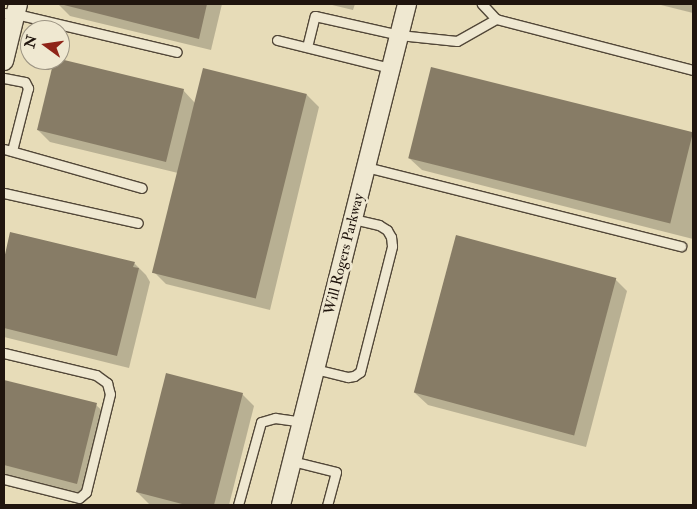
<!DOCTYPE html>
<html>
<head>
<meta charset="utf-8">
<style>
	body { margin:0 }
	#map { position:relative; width:697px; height:509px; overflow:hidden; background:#e7dcb8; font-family:"IM FELL Double Pica",serif }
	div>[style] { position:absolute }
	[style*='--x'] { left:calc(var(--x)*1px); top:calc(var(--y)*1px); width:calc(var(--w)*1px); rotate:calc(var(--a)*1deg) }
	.shadow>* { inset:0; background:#0003 }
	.building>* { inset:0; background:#877c66; transform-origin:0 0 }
	.roads { filter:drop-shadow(1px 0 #524738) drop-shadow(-1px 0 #524738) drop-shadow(0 1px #524738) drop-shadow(0 -1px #524738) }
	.service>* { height:9px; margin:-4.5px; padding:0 4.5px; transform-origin:4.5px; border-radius:4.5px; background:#efe8d1 }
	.minor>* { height:18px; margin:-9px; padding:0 9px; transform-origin:9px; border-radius:9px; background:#efe8d1 }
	span { translate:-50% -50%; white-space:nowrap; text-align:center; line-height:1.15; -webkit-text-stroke:5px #efe8d1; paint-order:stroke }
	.street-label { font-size:15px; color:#20150e }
	.frame { position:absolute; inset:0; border:5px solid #20150e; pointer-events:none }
	.north { position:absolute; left:20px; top:20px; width:50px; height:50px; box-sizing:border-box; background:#efe8d1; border:1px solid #9c9483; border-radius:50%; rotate:284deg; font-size:14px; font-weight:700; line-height:20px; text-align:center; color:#20150e }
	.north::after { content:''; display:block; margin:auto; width:18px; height:22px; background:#8f2418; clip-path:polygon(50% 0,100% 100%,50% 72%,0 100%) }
</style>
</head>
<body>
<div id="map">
	<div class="shadow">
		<i style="clip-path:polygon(58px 4px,222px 4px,211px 50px,70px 16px)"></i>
		<i style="clip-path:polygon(328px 4px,355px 4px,353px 10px)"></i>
		<i style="clip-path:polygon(657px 4px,693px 4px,693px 13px)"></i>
		<i style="clip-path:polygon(204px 69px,307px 95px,319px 107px,270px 310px,166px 284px,154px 272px,178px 173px,50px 142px,38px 130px,183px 90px,195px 103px)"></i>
		<i style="clip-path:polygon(432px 69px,693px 135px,693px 239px,422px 170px,409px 158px)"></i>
		<i style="clip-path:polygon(11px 233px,134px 263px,146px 275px,150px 282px,129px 368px,4px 337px,4px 265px)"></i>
		<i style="clip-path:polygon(615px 279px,627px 291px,586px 447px,428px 405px,415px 393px)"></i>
		<i style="clip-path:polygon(4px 381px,96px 405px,109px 417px,89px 495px,4px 474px)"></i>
		<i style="clip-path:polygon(242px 394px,254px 406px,229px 505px,149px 504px,137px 492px)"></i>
	</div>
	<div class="building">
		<i style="clip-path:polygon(60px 4px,207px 4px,199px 39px)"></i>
		<i style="clip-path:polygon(60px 59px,184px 89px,166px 162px,37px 130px,54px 60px)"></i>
		<i style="left:431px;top:67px;width:270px;height:94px;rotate:14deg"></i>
		<i style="left:203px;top:68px;width:107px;height:211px;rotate:14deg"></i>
		<i style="clip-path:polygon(10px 232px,135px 262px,133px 267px,139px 268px,117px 356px,4px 328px,4px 259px)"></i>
		<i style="left:456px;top:235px;width:166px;height:163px;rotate:15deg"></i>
		<i style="clip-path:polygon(166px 373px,243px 393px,214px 505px,186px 505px,136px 492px)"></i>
		<i style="clip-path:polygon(4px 380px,97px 403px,77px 484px,4px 465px)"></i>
	</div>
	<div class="roads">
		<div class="service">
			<i style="--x:4;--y:13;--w:12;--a:5"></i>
			<i style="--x:16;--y:14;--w:165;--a:13.3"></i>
			<i style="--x:496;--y:19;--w:203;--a:14.5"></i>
			<i style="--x:277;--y:40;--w:116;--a:13.9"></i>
			<i style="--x:307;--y:47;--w:32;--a:-76"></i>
			<i style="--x:315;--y:16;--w:86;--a:12.7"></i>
			<i style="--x:399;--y:35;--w:58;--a:5.9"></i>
			<i style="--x:457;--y:41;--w:45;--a:-29.4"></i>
			<i style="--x:496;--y:19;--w:21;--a:-133"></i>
			<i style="--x:4;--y:78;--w:21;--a:11"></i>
			<i style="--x:25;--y:82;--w:7;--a:63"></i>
			<i style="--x:28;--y:88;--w:65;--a:104.3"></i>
			<i style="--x:4;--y:149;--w:143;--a:15.8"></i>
			<i style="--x:366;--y:167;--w:325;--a:14.1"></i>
			<i style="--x:4;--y:193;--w:137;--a:12.6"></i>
			<i style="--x:4;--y:353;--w:95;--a:13.4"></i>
			<i style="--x:96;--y:375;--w:14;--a:36"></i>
			<i style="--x:107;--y:383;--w:11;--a:75"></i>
			<i style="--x:110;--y:394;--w:101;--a:103.8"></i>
			<i style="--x:86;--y:492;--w:9;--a:139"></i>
			<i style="--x:79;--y:498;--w:77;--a:-165.8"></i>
			<i style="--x:315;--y:369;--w:34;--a:14"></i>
			<i style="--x:348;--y:377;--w:6;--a:-9"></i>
			<i style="--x:354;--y:376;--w:7;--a:-34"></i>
			<i style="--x:360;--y:372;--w:130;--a:-75.7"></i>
			<i style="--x:392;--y:246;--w:9;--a:-96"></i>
			<i style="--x:391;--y:237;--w:8;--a:-120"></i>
			<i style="--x:387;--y:230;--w:9;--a:-148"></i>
			<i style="--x:379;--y:225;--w:27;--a:-167"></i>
			<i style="--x:292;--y:461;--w:45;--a:14"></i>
			<i style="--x:336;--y:472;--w:34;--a:105"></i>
			<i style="--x:238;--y:505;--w:86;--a:-74.5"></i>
			<i style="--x:261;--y:422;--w:15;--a:-16"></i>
			<i style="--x:275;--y:418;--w:27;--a:8"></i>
		</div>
		<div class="minor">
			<i style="--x:4;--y:61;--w:59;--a:-76.2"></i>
			<i style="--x:281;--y:505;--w:517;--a:-75.88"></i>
		</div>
	</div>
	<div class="street-label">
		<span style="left:344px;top:254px;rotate:-76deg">Will Rogers Parkway</span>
	</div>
	<div class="frame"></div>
	<div class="north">N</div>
</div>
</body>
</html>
